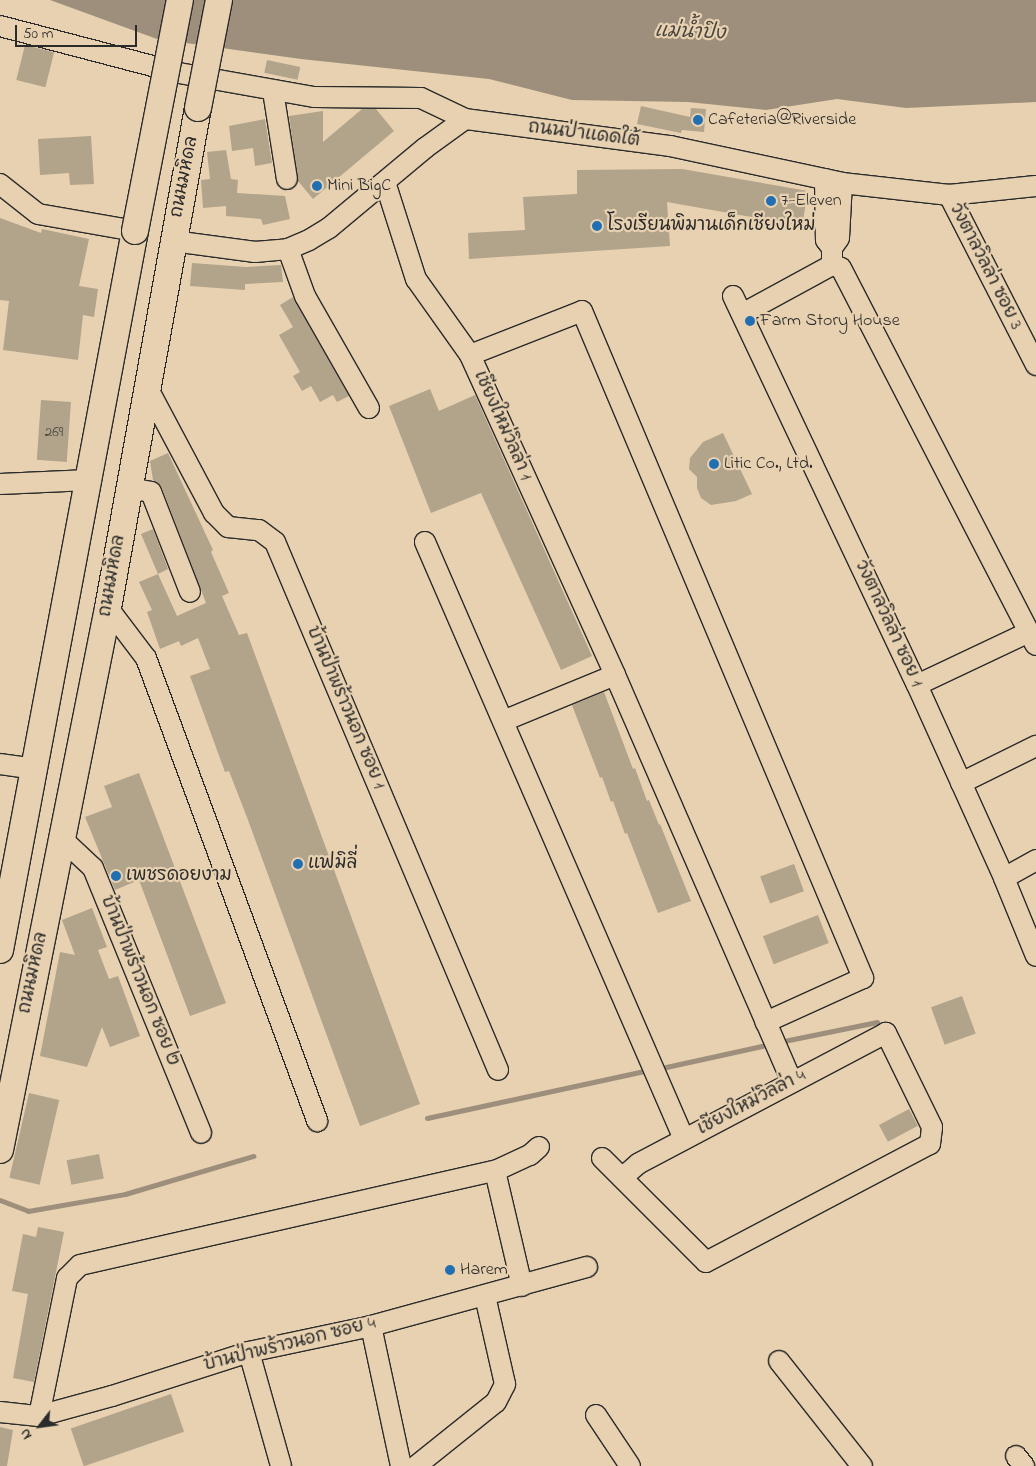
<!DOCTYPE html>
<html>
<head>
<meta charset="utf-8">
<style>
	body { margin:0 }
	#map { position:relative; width:1036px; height:1466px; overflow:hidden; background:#e7d1b0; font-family:"Indie Flower","Playpen Sans Thai",sans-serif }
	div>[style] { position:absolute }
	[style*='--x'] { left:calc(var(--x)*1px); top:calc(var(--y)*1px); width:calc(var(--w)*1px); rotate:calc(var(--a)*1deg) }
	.water>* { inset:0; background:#9d8f7b }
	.stream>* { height:5px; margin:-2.5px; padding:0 2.5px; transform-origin:2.5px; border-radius:2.5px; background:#9d8f7b }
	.building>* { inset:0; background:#b2a38b; transform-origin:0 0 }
	.roads { filter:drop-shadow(1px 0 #2b2b2b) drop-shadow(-1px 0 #2b2b2b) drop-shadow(0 1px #2b2b2b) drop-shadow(0 -1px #2b2b2b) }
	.minor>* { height:20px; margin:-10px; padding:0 10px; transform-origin:10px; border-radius:10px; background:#e7d1b0 }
	.major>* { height:26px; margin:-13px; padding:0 13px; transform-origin:13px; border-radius:13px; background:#e7d1b0 }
	.bridges { filter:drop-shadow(1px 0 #2b2b2b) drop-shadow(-1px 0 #2b2b2b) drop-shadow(0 1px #2b2b2b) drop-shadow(0 -1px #2b2b2b) }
	.major-bridge>* { height:26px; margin:-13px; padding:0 13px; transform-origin:13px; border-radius:13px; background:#e7d1b0 }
	.dots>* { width:14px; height:14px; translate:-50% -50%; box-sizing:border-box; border:2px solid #e7d1b0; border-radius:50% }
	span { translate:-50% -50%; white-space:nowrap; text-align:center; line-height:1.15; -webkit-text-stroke:4.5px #e7d1b0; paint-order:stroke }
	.number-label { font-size:15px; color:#4d4943 }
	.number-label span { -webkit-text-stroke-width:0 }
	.poi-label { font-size:18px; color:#2b2b2b }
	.left { translate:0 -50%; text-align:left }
	.street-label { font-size:18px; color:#2b2b2b }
	.water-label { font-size:19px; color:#48443f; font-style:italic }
	.north { position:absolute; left:15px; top:1401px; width:50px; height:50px; -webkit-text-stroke:4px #e7d1b0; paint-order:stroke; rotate:240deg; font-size:14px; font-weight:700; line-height:20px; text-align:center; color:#2b2b2b }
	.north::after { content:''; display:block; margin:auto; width:18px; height:22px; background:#2b2b2b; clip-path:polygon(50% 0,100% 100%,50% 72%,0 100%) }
	.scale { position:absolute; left:15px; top:25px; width:122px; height:22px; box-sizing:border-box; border:2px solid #2b2b2b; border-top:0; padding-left:6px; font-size:15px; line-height:18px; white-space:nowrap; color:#2b2b2b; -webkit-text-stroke:4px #e7d1b0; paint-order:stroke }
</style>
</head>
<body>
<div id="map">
	<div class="water">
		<i style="clip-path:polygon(50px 0,1036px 0,1036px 102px,906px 108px,837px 99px,766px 110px,688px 102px,572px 100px,489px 79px,301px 59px,157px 39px)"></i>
	</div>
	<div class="stream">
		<i style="--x:779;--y:1042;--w:100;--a:-11.5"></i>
		<i style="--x:657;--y:1069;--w:117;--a:-12.4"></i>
		<i style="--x:427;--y:1118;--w:227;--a:-12.2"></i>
		<i style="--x:0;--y:1200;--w:30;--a:21"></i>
		<i style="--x:28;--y:1211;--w:98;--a:-9.9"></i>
		<i style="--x:125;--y:1194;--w:134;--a:-16.5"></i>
	</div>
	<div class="building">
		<i style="left:25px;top:45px;width:30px;height:36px;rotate:14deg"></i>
		<i style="left:267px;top:60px;width:34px;height:13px;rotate:12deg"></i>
		<i style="clip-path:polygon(641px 106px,690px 117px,691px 108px,706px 109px,704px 132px,682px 130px,681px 133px,637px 124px)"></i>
		<i style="clip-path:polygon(362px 109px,376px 109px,394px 131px,313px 199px,298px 181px,289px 116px,323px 111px,323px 142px)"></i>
		<i style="clip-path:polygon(265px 119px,272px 163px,255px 166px,253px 148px,232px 151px,229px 126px)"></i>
		<i style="clip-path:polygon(91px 136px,94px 184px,70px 185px,69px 173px,40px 175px,38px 139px)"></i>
		<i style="clip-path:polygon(226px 150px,231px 179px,238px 180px,237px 193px,285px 196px,290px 219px,263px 225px,261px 219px,226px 216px,226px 206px,203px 208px,201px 180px,210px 179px,207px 152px)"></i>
		<i style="clip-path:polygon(682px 169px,808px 191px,802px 226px,667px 202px,670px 246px,469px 259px,468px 233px,525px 230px,523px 197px,577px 194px,577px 170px)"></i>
		<i style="clip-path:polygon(0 218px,41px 233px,42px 229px,89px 239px,79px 286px,98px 289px,94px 317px,83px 315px,78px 360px,3px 350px,9px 301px,0 300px)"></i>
		<i style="clip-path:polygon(192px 263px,246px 267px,281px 265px,283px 282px,245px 284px,245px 290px,190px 286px)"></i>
		<i style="clip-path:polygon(293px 297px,349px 396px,337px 402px,333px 395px,320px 402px,311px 386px,302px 391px,293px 376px,300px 372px,279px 335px,293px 327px,280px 305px)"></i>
		<i style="clip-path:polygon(430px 389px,439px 411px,475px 395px,592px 656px,561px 670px,481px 493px,431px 513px,389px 406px)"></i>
		<i style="left:41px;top:400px;width:30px;height:60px;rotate:4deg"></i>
		<i style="clip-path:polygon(723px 433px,752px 494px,736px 501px,711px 505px,701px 498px,697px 488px,697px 477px,689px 469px,690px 458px,703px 442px)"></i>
		<i style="clip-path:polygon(168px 453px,213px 550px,211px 552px,229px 593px,222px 596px,239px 635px,247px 633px,420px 1104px,360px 1126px,248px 820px,229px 771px,225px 772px,190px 676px,210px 669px,198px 638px,181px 646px,179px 641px,160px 649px,147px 612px,152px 610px,139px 582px,158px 574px,177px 616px,206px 603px,162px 488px,153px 480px,150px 461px)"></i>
		<i style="clip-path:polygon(153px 529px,168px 569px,158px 574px,141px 534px)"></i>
		<i style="clip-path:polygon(604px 692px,633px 769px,635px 768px,647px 801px,649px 800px,659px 825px,660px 824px,691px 901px,658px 913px,627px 833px,625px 834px,613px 801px,611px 802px,602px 777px,600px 778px,572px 705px)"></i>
		<i style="clip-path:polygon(139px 773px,226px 1003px,190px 1016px,139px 880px,115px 890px,85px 817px,112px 807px,104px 786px)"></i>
		<i style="left:794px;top:864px;width:29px;height:36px;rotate:70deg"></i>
		<i style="clip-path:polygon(92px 908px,107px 947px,98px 950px,109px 979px,118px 976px,140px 1036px,110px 1047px,102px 1027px,87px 1067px,40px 1056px,60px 952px,75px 955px,62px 920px)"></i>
		<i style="left:818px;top:915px;width:30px;height:59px;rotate:69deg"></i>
		<i style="left:962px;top:996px;width:40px;height:33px;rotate:70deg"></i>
		<i style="left:29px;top:1093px;width:31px;height:87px;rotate:13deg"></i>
		<i style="left:909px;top:1109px;width:19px;height:34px;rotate:62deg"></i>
		<i style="left:99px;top:1154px;width:25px;height:33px;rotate:79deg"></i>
		<i style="clip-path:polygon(38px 1227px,64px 1232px,34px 1382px,13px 1378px,28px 1294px,12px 1291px,23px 1234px,36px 1237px)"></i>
		<i style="left:171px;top:1394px;width:40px;height:106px;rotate:71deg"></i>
		<i style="clip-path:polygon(0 1427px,13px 1430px,7px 1466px,0 1466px)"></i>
	</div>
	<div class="roads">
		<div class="minor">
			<i style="--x:0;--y:26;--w:185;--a:14.7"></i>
			<i style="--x:179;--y:73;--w:137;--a:10.1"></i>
			<i style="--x:314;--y:97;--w:107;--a:0.5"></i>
			<i style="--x:421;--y:98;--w:49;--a:25.5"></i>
			<i style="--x:465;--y:119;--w:207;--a:7.5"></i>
			<i style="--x:670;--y:146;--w:176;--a:12.1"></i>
			<i style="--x:842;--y:183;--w:108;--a:6.4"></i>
			<i style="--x:949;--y:195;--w:87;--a:-5.9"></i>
			<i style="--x:273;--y:91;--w:89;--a:81"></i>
			<i style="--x:825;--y:179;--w:61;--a:89.1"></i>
			<i style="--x:826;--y:240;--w:10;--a:53"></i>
			<i style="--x:832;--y:248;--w:17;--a:90"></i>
			<i style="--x:385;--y:182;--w:102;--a:72.3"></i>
			<i style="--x:416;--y:279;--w:93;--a:54.6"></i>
			<i style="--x:470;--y:355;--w:351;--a:65.6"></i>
			<i style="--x:615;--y:675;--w:444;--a:66.5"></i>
			<i style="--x:0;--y:184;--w:48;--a:38.3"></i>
			<i style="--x:38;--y:214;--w:98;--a:9.9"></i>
			<i style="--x:949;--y:195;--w:191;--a:62.9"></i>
			<i style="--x:173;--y:241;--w:83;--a:7.6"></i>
			<i style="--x:255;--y:252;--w:33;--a:-5"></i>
			<i style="--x:288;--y:249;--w:23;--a:-23"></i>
			<i style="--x:309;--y:240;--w:23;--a:-31"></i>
			<i style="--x:329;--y:228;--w:125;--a:-39.8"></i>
			<i style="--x:425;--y:148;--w:49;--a:-35.9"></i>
			<i style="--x:832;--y:248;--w:12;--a:-55"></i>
			<i style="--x:839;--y:238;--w:55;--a:-86.9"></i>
			<i style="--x:288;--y:249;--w:50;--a:70.1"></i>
			<i style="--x:305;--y:296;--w:129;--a:60.3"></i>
			<i style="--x:733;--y:296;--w:430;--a:64.7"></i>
			<i style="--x:917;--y:685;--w:212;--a:65.7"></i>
			<i style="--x:1004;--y:878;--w:84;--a:67.7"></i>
			<i style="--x:742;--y:314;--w:102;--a:-28.6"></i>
			<i style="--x:832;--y:265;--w:9;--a:18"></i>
			<i style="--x:841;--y:268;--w:424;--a:62.7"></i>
			<i style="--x:470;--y:355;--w:120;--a:-21.4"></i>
			<i style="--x:582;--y:311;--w:724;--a:67.15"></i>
			<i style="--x:863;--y:978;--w:107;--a:155.6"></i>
			<i style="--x:147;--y:387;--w:143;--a:62"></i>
			<i style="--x:214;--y:513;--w:20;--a:45"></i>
			<i style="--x:228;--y:527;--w:31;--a:6"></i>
			<i style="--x:259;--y:530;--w:20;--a:37"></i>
			<i style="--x:275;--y:542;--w:573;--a:67.1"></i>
			<i style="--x:0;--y:484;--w:89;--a:-2.6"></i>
			<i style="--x:129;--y:488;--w:22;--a:10"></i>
			<i style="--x:151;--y:492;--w:107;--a:68.7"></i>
			<i style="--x:425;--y:542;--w:651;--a:66.55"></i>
			<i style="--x:108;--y:608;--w:63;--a:52.8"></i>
			<i style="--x:146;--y:658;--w:494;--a:69.7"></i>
			<i style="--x:917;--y:685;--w:124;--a:-25.3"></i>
			<i style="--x:503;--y:721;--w:121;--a:-22.3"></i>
			<i style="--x:0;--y:764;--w:35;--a:8"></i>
			<i style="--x:961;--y:783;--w:84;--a:-26.3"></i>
			<i style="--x:62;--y:839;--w:42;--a:43.1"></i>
			<i style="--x:93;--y:868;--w:286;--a:67.8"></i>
			<i style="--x:1004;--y:878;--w:37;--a:-29"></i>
			<i style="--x:602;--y:1158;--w:147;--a:45"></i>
			<i style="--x:706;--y:1262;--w:253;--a:-27.8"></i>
			<i style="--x:930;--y:1144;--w:17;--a:-83"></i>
			<i style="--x:932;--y:1127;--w:105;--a:-116.1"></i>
			<i style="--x:886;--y:1033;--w:280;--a:152.2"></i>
			<i style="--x:638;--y:1164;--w:21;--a:139"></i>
			<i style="--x:495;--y:1171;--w:118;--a:76.8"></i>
			<i style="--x:371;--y:1326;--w:143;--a:77.9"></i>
			<i style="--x:249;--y:1352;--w:118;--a:74.3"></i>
			<i style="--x:779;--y:1361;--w:134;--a:51.7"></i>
			<i style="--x:0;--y:1412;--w:39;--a:6"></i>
			<i style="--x:39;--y:1416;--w:76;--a:-15.3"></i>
			<i style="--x:112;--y:1396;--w:144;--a:-17.8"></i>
			<i style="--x:249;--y:1352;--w:125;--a:-12"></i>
			<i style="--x:371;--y:1326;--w:224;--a:-15.3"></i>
			<i style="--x:596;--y:1415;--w:61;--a:56.3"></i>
			<i style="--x:39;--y:1416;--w:141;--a:-78.5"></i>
			<i style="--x:67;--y:1278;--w:18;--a:-45"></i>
			<i style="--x:80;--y:1265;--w:426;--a:-12.8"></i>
			<i style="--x:495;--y:1171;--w:38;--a:-25"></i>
			<i style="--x:530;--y:1155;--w:12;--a:-42"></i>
			<i style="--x:1016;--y:1456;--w:13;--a:51"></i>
			<i style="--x:416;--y:1466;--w:102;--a:-38.7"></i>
			<i style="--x:496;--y:1402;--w:20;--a:-63"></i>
			<i style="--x:505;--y:1384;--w:90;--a:-102.8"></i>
		</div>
		<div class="major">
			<i style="--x:0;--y:950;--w:732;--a:-79.37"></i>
			<i style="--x:0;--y:1150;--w:553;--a:-78.73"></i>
			<i style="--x:108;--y:608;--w:508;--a:-79.8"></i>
		</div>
	</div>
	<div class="bridges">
		<div class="major-bridge">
			<i style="--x:198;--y:108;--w:110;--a:-79"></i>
			<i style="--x:135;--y:231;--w:235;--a:-79"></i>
		</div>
	</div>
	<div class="dots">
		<i style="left:698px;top:120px;background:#1f6fb2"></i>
		<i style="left:317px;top:186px;background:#1f6fb2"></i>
		<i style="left:771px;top:201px;background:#1f6fb2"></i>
		<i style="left:597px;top:226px;background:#1f6fb2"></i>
		<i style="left:750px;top:321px;background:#1f6fb2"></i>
		<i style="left:714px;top:464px;background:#1f6fb2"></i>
		<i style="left:298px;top:864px;background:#1f6fb2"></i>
		<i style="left:116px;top:876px;background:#1f6fb2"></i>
		<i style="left:450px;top:1270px;background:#1f6fb2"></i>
	</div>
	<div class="number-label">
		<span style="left:54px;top:433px">269</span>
	</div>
	<div class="poi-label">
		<span class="left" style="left:708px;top:120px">Cafeteria@Riverside</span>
		<span class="left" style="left:327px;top:186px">Mini BigC</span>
		<span class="left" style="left:781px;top:201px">7-Eleven</span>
		<span class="left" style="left:607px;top:226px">โรงเรียนพิมานเด็กเชียงใหม่</span>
		<span class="left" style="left:760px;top:321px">Farm Story House</span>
		<span class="left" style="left:724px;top:464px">Litic Co., Ltd.</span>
		<span class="left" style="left:308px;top:864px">แฟมิลี่</span>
		<span class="left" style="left:126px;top:876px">เพชรดอยงาม</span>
		<span class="left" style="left:460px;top:1270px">Harem</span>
	</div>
	<div class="street-label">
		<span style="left:584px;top:135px;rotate:7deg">ถนนป่าแดดใต้</span>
		<span style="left:185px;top:177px;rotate:-79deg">ถนนมหิดล</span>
		<span style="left:985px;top:267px;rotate:63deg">วังตาลวิลล่า ซอย 3</span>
		<span style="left:502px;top:426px;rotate:66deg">เชียงใหม่วิลล่า 1</span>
		<span style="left:113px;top:576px;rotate:-80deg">ถนนมหิดล</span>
		<span style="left:888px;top:624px;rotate:65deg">วังตาลวิลล่า ซอย 1</span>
		<span style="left:345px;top:708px;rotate:67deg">บ้านป่าพร้าวนอก ซอย 1</span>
		<span style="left:34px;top:973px;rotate:-78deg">ถนนมหิดล</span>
		<span style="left:139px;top:981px;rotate:68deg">บ้านป่าพร้าวนอก ซอย ๒</span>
		<span style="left:752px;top:1103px;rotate:-28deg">เชียงใหม่วิลล่า 4</span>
		<span style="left:290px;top:1345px;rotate:-14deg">บ้านป่าพร้าวนอก ซอย 4</span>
	</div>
	<div class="water-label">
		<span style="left:690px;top:33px;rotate:2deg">แม่น้ำปิง</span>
	</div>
	<div class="north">N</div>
	<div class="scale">50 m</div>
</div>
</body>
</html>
